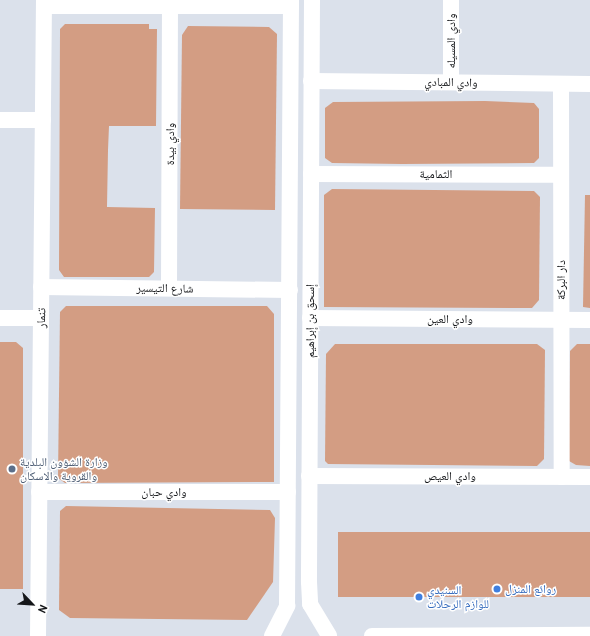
<!DOCTYPE html>
<html>
<head>
<meta charset="utf-8">
<style>
	body { margin:0 }
	#map { position:relative; width:590px; height:636px; overflow:hidden; background:#dbe1eb; font-family:"PT Sans","Noto Naskh Arabic",sans-serif }
	div>[style] { position:absolute }
	[style*='--x'] { left:calc(var(--x)*1px); top:calc(var(--y)*1px); width:calc(var(--w)*1px); rotate:calc(var(--a)*1deg) }
	.building>* { inset:0; background:#d39d83; transform-origin:0 0 }
	.minor>* { height:16px; margin:-8px; padding:0 8px; transform-origin:8px; border-radius:8px; background:#fff }
	.dots>* { width:11px; height:11px; translate:-50% -50%; box-sizing:border-box; border:2px solid #fff; border-radius:50% }
	span { translate:-50% -50%; white-space:nowrap; text-align:center; line-height:1.15; -webkit-text-stroke:3px #fff; paint-order:stroke }
	.street-label { font-size:12px; color:#141619 }
	.service-label { font-size:12px; color:#4e5e75 }
	.left { translate:0 -50%; text-align:left }
	.shop-label { font-size:12px; color:#366cbe }
	.north { position:absolute; left:12px; top:584px; width:40px; height:40px; -webkit-text-stroke:3px #fff; paint-order:stroke; rotate:115deg; font-size:11px; font-weight:700; line-height:16px; text-align:center; color:#141619 }
	.north::after { content:''; display:block; margin:auto; width:14px; height:18px; background:#141619; clip-path:polygon(50% 0,100% 100%,50% 72%,0 100%) }
</style>
</head>
<body>
<div id="map">
	<div class="building">
		<i style="clip-path:polygon(65px 24px,149px 24px,149px 29px,157px 29px,156px 126px,109px 126px,108px 150px,107px 207px,155px 208px,154px 272px,149px 277px,64px 277px,59px 270px,60px 29px)"></i>
		<i style="clip-path:polygon(188px 26px,269px 27px,277px 34px,275px 210px,180px 209px,182px 35px)"></i>
		<i style="clip-path:polygon(485px 101px,534px 103px,539px 109px,539px 158px,534px 163px,402px 164px,332px 163px,325px 158px,325px 108px,333px 102px)"></i>
		<i style="clip-path:polygon(332px 189px,534px 191px,540px 197px,539px 300px,532px 308px,324px 307px,324px 195px)"></i>
		<i style="clip-path:polygon(585px 195px,590px 195px,590px 308px,583px 307px)"></i>
		<i style="clip-path:polygon(66px 306px,267px 306px,274px 314px,274px 482px,65px 483px,58px 478px,60px 312px)"></i>
		<i style="clip-path:polygon(0 342px,16px 342px,23px 348px,23px 589px,0 589px)"></i>
		<i style="clip-path:polygon(335px 344px,537px 344px,545px 350px,544px 459px,537px 466px,328px 464px,325px 461px,326px 354px)"></i>
		<i style="clip-path:polygon(577px 344px,590px 344px,590px 466px,576px 465px,569px 461px,570px 351px)"></i>
		<i style="clip-path:polygon(66px 506px,270px 510px,275px 518px,273px 582px,247px 620px,70px 618px,59px 610px,60px 511px)"></i>
		<i style="left:338px;top:532px;width:252px;height:65px"></i>
	</div>
	<div class="minor">
		<i style="--x:312;--y:0;--w:582;--a:90.3"></i>
		<i style="--x:309;--y:582;--w:22;--a:87"></i>
		<i style="--x:310;--y:604;--w:37;--a:59"></i>
		<i style="--x:44;--y:6;--w:247;--a:0"></i>
		<i style="--x:311;--y:81;--w:279;--a:0.6"></i>
		<i style="--x:451;--y:82;--w:82;--a:-90"></i>
		<i style="--x:561;--y:84;--w:393;--a:89.9"></i>
		<i style="--x:0;--y:120;--w:43;--a:0"></i>
		<i style="--x:311;--y:174;--w:250;--a:0.2"></i>
		<i style="--x:41;--y:287;--w:249;--a:0.7"></i>
		<i style="--x:169;--y:288;--w:288;--a:-89.8"></i>
		<i style="--x:0;--y:318;--w:41;--a:0"></i>
		<i style="--x:310;--y:318;--w:280;--a:0.4"></i>
		<i style="--x:309;--y:476;--w:281;--a:0.2"></i>
		<i style="--x:39;--y:492;--w:249;--a:0"></i>
		<i style="--x:38;--y:636;--w:636;--a:-89.46"></i>
		<i style="--x:272;--y:636;--w:34;--a:-63"></i>
		<i style="--x:287;--y:606;--w:606;--a:-89.62"></i>
		<i style="--x:372;--y:636;--w:218;--a:-0.3"></i>
	</div>
	<div class="dots">
		<i style="left:12px;top:469px;background:#5c6f8a"></i>
		<i style="left:497px;top:589px;background:#3f7fe0"></i>
		<i style="left:419px;top:597px;background:#3f7fe0"></i>
	</div>
	<div class="street-label">
		<span style="left:451px;top:41px;rotate:-90deg">وادي المسيله</span>
		<span style="left:451px;top:82px;rotate:1deg">وادي المبادي</span>
		<span style="left:170px;top:144px;rotate:-90deg">وادي بيدة</span>
		<span style="left:436px;top:174px">الثمامية</span>
		<span style="left:561px;top:280px;rotate:-90deg">دار البركة</span>
		<span style="left:165px;top:288px;rotate:1deg">شارع التيسير</span>
		<span style="left:41px;top:318px;rotate:-89deg">تنمار</span>
		<span style="left:450px;top:319px">وادي العين</span>
		<span style="left:310px;top:321px;rotate:-90deg">إسحق بن إبراهيم</span>
		<span style="left:450px;top:476px">وادي العيص</span>
		<span style="left:164px;top:492px">وادي حبان</span>
	</div>
	<div class="service-label">
		<span class="left" style="left:20px;top:469px">وزارة الشؤون البلدية<br>والقروية والاسكان</span>
	</div>
	<div class="shop-label">
		<span class="left" style="left:505px;top:589px">روائع المنزل</span>
		<span class="left" style="left:427px;top:597px">السنيدي<br>للوازم الرحلات</span>
	</div>
	<div class="north">N</div>
</div>
</body>
</html>
